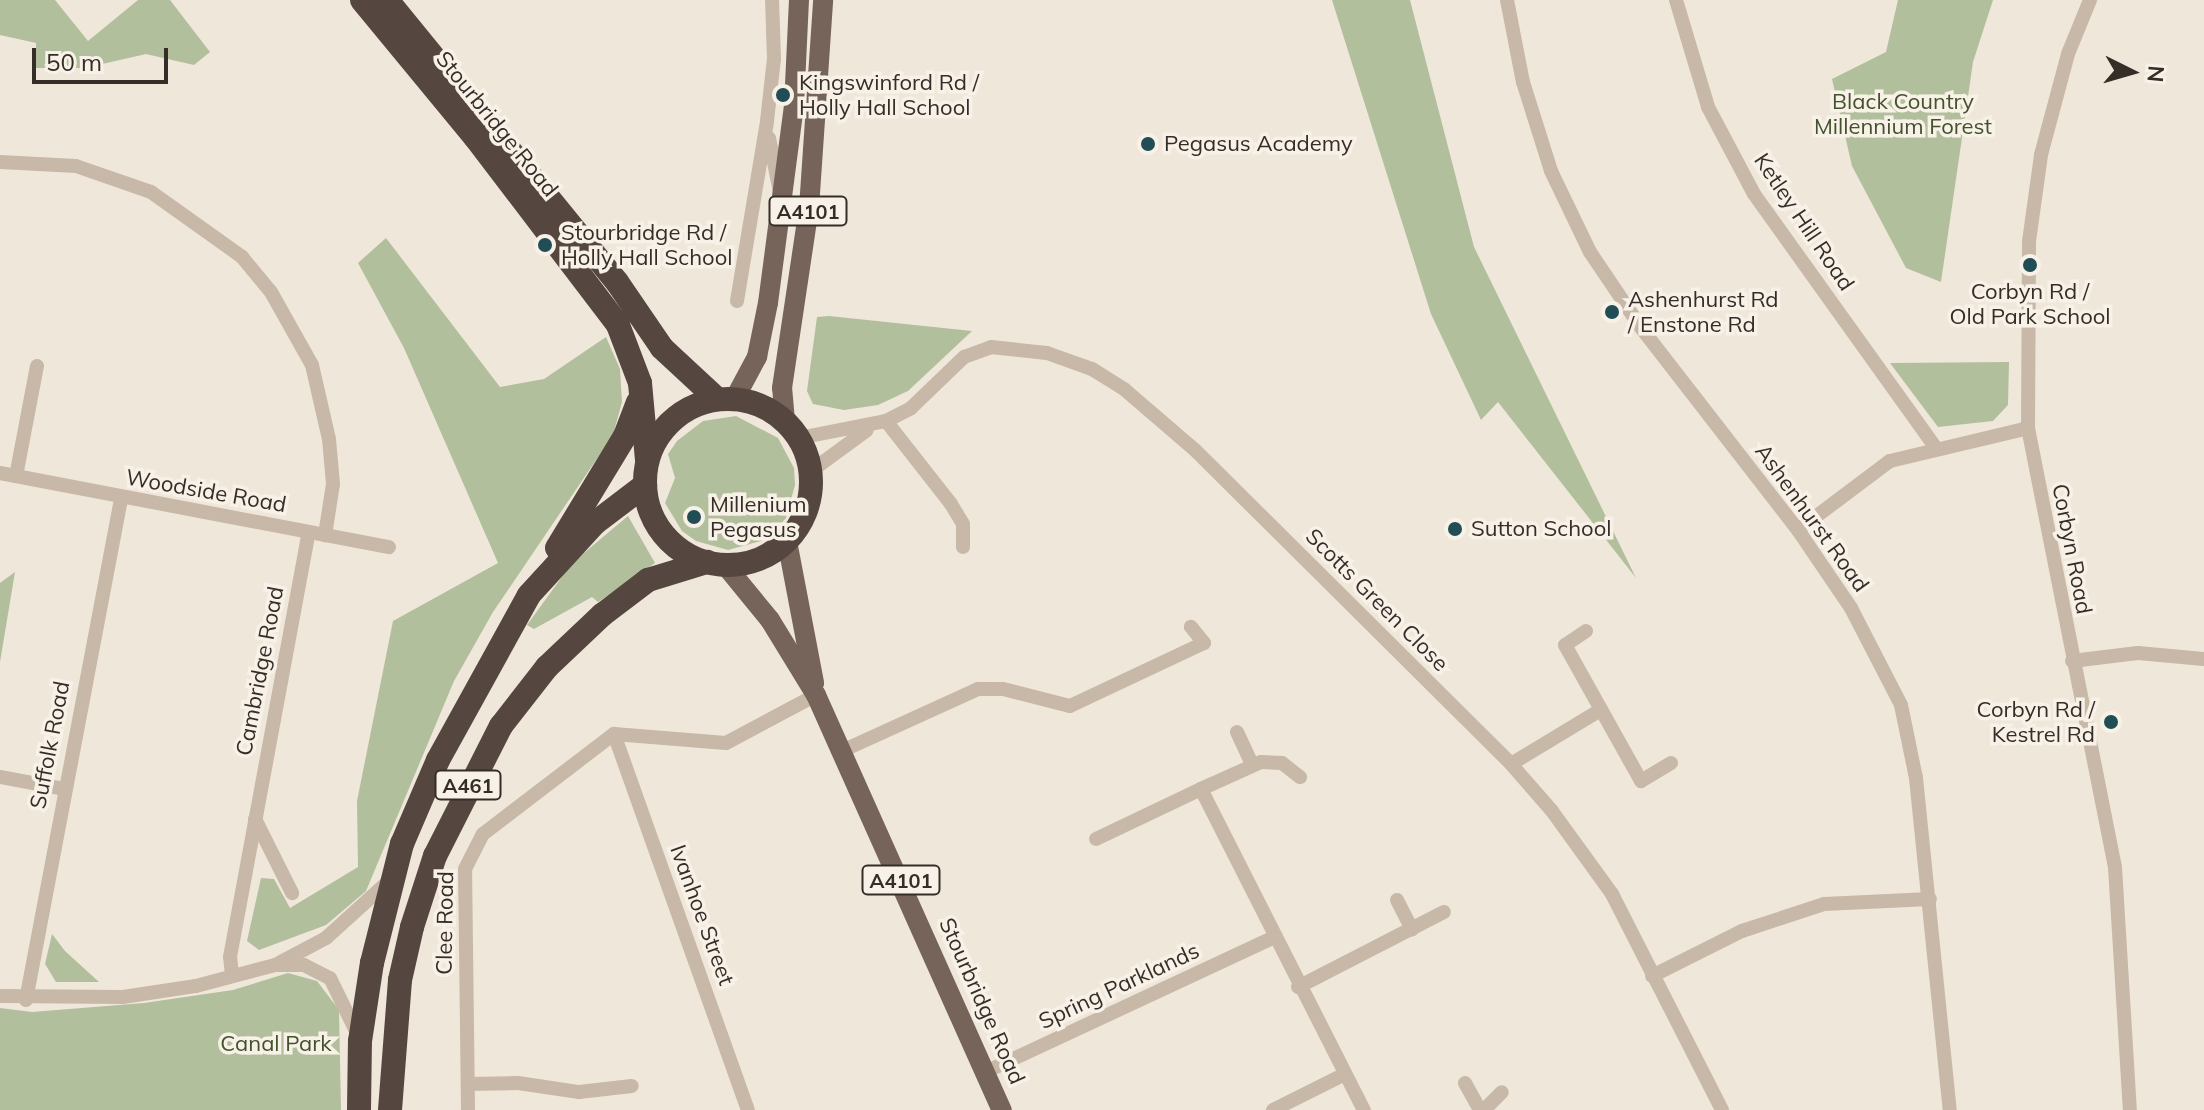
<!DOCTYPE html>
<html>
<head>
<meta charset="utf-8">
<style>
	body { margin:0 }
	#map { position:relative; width:2204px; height:1110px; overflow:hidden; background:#f0e7db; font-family:Mulish,sans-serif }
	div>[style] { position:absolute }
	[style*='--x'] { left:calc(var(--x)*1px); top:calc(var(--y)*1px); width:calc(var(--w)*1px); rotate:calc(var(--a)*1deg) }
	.green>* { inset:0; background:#b2bf9c }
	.street>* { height:14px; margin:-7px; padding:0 7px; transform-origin:7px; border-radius:7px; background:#c8b8a8 }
	.primary>* { height:20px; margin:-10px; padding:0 10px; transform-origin:10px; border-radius:10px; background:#76645a }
	.highway>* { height:24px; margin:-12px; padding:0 12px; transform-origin:12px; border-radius:12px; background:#55473f }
	.highway>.ring { margin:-12px; padding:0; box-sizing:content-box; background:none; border:24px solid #55473f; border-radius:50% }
	.dots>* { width:22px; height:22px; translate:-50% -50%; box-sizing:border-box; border:4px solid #f8f1e7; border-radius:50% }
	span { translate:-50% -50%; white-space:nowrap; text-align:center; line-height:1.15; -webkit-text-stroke:7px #f8f1e7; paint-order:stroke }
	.shield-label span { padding:2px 6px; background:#f8f1e7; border:2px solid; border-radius:6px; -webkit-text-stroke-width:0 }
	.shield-label { font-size:20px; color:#352d28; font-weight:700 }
	.poi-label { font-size:22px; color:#352d28 }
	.left { translate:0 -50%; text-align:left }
	.right { translate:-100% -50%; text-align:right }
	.park-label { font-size:22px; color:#43522d }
	.street-label { font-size:22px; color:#352d28 }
	.north { position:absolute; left:2092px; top:32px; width:80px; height:80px; -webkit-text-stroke:6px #f8f1e7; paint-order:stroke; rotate:95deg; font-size:22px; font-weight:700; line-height:32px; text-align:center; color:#352d28 }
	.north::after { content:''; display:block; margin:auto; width:28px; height:36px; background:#352d28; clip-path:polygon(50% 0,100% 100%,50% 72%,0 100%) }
	.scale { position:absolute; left:32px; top:48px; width:136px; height:36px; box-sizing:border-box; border:4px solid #352d28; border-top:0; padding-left:10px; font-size:24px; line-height:28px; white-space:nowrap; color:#352d28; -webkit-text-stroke:6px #f8f1e7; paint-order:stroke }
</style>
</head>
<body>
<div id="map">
	<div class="green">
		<i style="clip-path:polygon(0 0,55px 0,88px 41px,138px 0,170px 0,210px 52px,194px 65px,146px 54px,85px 68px,36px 68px,36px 43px,0 35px)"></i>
		<i style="clip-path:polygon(1332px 0,1410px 0,1474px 247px,1636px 578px,1498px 402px,1481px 420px,1431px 314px)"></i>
		<i style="clip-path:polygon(1898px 0,1993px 0,1973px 62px,1941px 282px,1906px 268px,1852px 166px,1832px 79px,1886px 52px)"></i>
		<i style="clip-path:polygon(386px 238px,500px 387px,544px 379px,606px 337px,620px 369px,622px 402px,613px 435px,493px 612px,454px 681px,366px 891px,326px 925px,259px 950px,247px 941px,261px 878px,274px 879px,290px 908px,358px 867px,357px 801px,393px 621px,498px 563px,404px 348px,358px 263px)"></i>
		<i style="clip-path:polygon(817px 317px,829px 316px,972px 331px,908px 391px,878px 405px,844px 410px,813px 404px,807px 391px)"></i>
		<i style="clip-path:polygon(2009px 362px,2008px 405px,1993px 421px,1938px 427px,1890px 363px)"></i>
		<i style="clip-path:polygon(736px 416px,778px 438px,794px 468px,795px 485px,786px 518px,775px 531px,761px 541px,728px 550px,696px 541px,682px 531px,665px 503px,675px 478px,668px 454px,677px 441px,703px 421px)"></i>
		<i style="clip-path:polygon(628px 516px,655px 563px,598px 602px,592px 597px,534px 629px,527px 625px,572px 563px)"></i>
		<i style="clip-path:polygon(15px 572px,0 662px,0 583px)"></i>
		<i style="clip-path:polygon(52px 934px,65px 951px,99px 982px,56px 982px,45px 964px)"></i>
		<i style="clip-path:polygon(288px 973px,317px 981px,339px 1010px,341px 1110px,0 1110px,0 1008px,32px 1012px,144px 1003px,233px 990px)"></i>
	</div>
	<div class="street">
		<i style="--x:1507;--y:0;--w:84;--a:79"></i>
		<i style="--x:1523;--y:82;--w:93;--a:72.5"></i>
		<i style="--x:1551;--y:171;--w:90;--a:64.3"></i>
		<i style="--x:1590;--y:252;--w:93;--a:56"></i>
		<i style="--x:1642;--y:329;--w:254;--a:52.2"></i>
		<i style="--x:1798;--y:530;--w:94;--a:55.8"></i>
		<i style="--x:1851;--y:608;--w:109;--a:62.7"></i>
		<i style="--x:1901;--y:705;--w:75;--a:78.4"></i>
		<i style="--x:1916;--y:778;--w:334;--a:84.2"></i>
		<i style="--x:1676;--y:0;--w:112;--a:73.3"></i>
		<i style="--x:1708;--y:107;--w:98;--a:62.1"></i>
		<i style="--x:1754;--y:194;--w:312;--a:54.4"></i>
		<i style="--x:2090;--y:0;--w:58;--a:112.2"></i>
		<i style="--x:2068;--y:54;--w:105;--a:105"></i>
		<i style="--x:2041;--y:155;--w:88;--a:97.9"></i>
		<i style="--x:2029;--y:242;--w:186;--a:90.3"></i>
		<i style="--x:2028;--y:428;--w:448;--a:78.8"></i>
		<i style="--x:2115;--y:867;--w:243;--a:86.5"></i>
		<i style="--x:769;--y:138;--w:55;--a:78.5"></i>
		<i style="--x:0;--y:162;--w:76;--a:3"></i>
		<i style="--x:76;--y:166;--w:79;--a:19.1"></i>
		<i style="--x:151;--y:192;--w:112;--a:35.5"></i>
		<i style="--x:242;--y:257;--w:45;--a:50.4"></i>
		<i style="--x:271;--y:292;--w:84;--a:60.7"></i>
		<i style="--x:312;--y:365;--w:76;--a:77.1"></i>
		<i style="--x:329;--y:439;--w:45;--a:84.9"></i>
		<i style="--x:333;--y:484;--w:52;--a:98.9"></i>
		<i style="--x:737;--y:301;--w:182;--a:-80.5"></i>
		<i style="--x:767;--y:121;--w:62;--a:-83.6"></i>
		<i style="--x:774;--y:59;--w:59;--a:-91.9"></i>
		<i style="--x:886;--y:421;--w:105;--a:51.9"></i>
		<i style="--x:951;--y:504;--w:23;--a:59"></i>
		<i style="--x:963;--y:524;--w:23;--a:90"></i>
		<i style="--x:799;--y:438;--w:89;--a:-11.1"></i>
		<i style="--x:886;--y:421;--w:28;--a:-27"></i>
		<i style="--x:911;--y:408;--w:74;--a:-43.9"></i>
		<i style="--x:964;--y:357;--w:29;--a:-20"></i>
		<i style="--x:991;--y:347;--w:56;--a:6.1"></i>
		<i style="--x:1047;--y:353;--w:48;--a:19.6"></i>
		<i style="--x:1092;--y:369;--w:38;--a:32"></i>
		<i style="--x:1124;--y:389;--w:94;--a:40.7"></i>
		<i style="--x:1195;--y:450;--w:445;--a:44.8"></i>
		<i style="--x:1511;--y:764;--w:62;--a:48.9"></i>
		<i style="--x:1552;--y:811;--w:102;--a:54.1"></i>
		<i style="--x:1612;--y:894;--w:242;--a:63"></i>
		<i style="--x:811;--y:471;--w:69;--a:-36.2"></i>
		<i style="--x:0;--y:473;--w:396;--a:10.8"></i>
		<i style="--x:16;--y:476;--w:112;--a:-79.2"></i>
		<i style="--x:1798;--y:530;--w:115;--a:-36.9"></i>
		<i style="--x:1890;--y:461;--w:142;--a:-13.4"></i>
		<i style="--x:1586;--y:631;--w:25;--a:146"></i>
		<i style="--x:1565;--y:645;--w:156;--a:60.8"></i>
		<i style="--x:1641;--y:781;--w:35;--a:-31"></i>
		<i style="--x:2072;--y:661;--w:66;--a:-6.9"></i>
		<i style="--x:2138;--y:653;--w:66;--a:5.2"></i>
		<i style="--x:1237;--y:732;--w:35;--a:65"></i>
		<i style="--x:614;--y:734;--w:399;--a:70.4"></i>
		<i style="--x:844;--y:750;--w:147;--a:-24.5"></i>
		<i style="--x:978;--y:689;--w:25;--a:0"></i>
		<i style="--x:1003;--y:689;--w:69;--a:14.2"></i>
		<i style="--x:1070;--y:706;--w:148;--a:-25.2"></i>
		<i style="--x:1204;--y:643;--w:21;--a:-129"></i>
		<i style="--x:1511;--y:764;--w:103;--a:-31.1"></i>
		<i style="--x:0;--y:777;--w:65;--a:10.6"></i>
		<i style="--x:1201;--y:789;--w:66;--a:-24.2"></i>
		<i style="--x:1261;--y:762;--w:21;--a:3"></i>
		<i style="--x:1282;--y:763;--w:23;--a:38"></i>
		<i style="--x:255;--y:819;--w:83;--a:63.4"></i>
		<i style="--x:1096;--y:839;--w:116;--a:-25.5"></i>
		<i style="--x:1201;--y:789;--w:360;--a:63.1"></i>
		<i style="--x:1397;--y:900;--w:33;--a:63"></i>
		<i style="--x:279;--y:963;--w:53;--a:-28"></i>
		<i style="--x:326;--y:938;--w:86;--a:-42.2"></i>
		<i style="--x:232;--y:975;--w:18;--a:-96"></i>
		<i style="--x:230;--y:957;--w:432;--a:-79.5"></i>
		<i style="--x:1652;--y:976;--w:101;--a:-26.6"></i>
		<i style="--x:1742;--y:931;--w:86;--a:-18.2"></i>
		<i style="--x:1824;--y:904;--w:106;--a:-2.7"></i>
		<i style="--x:1298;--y:987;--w:164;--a:-27.2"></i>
		<i style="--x:0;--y:996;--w:123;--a:0.5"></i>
		<i style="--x:123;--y:997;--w:74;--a:-8.6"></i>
		<i style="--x:196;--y:986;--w:82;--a:-14.9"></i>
		<i style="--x:275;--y:965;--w:29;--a:0"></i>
		<i style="--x:304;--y:965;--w:29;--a:27"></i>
		<i style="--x:330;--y:978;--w:61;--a:63.9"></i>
		<i style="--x:26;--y:1000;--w:510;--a:-79.26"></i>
		<i style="--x:983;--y:1073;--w:319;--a:-25"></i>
		<i style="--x:1465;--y:1083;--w:31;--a:61"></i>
		<i style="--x:468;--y:1084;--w:50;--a:-1.1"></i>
		<i style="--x:518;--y:1083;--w:62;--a:8.4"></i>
		<i style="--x:579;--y:1092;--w:53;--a:-6.5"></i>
		<i style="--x:468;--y:1110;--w:241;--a:-90.7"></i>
		<i style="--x:465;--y:869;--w:39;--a:-63"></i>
		<i style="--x:483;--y:834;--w:165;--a:-37.4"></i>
		<i style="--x:614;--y:734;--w:112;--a:4.6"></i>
		<i style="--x:726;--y:743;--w:102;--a:-28.1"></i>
		<i style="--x:1273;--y:1110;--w:80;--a:-26.6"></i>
		<i style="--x:1484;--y:1110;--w:25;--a:-45"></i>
	</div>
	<div class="primary">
		<i style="--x:735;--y:398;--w:47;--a:-61.8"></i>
		<i style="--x:757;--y:357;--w:55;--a:-78.5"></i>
		<i style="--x:768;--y:303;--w:199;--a:-82.5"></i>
		<i style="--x:794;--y:106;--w:106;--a:-87.3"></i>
		<i style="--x:785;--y:421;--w:33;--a:-95"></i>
		<i style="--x:782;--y:388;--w:182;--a:-81.5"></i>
		<i style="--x:809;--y:208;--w:208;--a:-86.1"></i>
		<i style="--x:787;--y:541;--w:145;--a:79.2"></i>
		<i style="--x:725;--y:565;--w:71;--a:50.7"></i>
		<i style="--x:770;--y:620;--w:88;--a:58.5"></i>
		<i style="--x:816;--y:695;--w:455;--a:65.9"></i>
	</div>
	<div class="highway">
		<i style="--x:362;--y:0;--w:178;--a:50.5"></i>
		<i style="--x:475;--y:137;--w:236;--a:52.7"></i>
		<i style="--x:618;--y:325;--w:62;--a:69.2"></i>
		<i style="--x:640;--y:383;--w:77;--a:84.8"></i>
		<i style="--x:387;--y:0;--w:364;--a:50.8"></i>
		<i style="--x:617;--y:282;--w:80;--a:55.7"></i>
		<i style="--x:662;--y:348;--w:75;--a:42.8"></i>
		<i class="ring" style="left:645px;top:399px;width:142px;height:142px"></i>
		<i style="--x:557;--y:548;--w:131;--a:-58.7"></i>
		<i style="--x:625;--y:436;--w:36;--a:-69"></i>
		<i style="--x:359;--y:1110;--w:69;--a:-89.2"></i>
		<i style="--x:360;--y:1041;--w:79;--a:-81.3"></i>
		<i style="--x:372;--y:963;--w:123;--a:-75.9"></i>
		<i style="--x:402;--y:844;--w:91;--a:-66.8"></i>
		<i style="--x:438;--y:760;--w:188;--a:-61.1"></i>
		<i style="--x:529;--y:595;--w:98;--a:-47.5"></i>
		<i style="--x:595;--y:523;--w:63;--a:-37.2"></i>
		<i style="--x:390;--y:1110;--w:130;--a:-85.6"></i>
		<i style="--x:400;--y:980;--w:54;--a:-77.2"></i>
		<i style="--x:412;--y:927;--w:75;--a:-72.1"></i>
		<i style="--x:435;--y:856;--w:146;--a:-63.1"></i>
		<i style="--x:501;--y:726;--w:75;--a:-52.1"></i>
		<i style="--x:547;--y:667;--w:76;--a:-43.4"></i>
		<i style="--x:602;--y:615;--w:58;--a:-37.3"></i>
		<i style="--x:648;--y:580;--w:62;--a:-17"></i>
	</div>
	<div class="dots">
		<i style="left:783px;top:95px;background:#204e54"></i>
		<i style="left:1148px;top:144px;background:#204e54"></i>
		<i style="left:545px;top:245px;background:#204e54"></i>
		<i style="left:2030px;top:265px;background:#204e54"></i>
		<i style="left:1612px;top:312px;background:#204e54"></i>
		<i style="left:694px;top:517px;background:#204e54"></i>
		<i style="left:1455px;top:529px;background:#204e54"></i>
		<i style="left:2111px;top:722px;background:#204e54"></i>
	</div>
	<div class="shield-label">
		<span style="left:808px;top:211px">A4101</span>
		<span style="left:468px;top:785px">A461</span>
		<span style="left:901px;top:880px">A4101</span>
	</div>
	<div class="poi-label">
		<span class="left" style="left:799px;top:95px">Kingswinford Rd /<br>Holly Hall School</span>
		<span class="left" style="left:1164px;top:144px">Pegasus Academy</span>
		<span class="left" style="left:561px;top:245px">Stourbridge Rd /<br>Holly Hall School</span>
		<span style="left:2030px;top:304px">Corbyn Rd /<br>Old Park School</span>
		<span class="left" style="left:1628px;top:312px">Ashenhurst Rd<br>/ Enstone Rd</span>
		<span class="left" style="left:710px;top:517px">Millenium<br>Pegasus</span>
		<span class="left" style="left:1471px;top:529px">Sutton School</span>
		<span class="right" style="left:2095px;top:722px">Corbyn Rd /<br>Kestrel Rd</span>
	</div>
	<div class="park-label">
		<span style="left:1903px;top:114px">Black Country<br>Millennium Forest</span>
		<span style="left:276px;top:1044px">Canal Park</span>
	</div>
	<div class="street-label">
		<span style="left:497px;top:124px;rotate:51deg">Stourbridge Road</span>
		<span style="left:1804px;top:222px;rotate:56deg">Ketley Hill Road</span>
		<span style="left:206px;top:491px;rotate:10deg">Woodside Road</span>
		<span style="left:1812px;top:518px;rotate:54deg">Ashenhurst Road</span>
		<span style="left:2072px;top:549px;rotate:79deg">Corbyn Road</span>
		<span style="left:1377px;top:600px;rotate:45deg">Scotts Green Close</span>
		<span style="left:260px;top:671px;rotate:-79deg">Cambridge Road</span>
		<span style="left:50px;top:745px;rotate:-79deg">Suffolk Road</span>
		<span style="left:702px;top:915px;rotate:70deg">Ivanhoe Street</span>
		<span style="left:445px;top:923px;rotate:-89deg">Clee Road</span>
		<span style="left:1119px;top:986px;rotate:-25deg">Spring Parklands</span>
		<span style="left:982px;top:1001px;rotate:66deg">Stourbridge Road</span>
	</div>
	<div class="north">N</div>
	<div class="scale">50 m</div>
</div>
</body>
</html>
